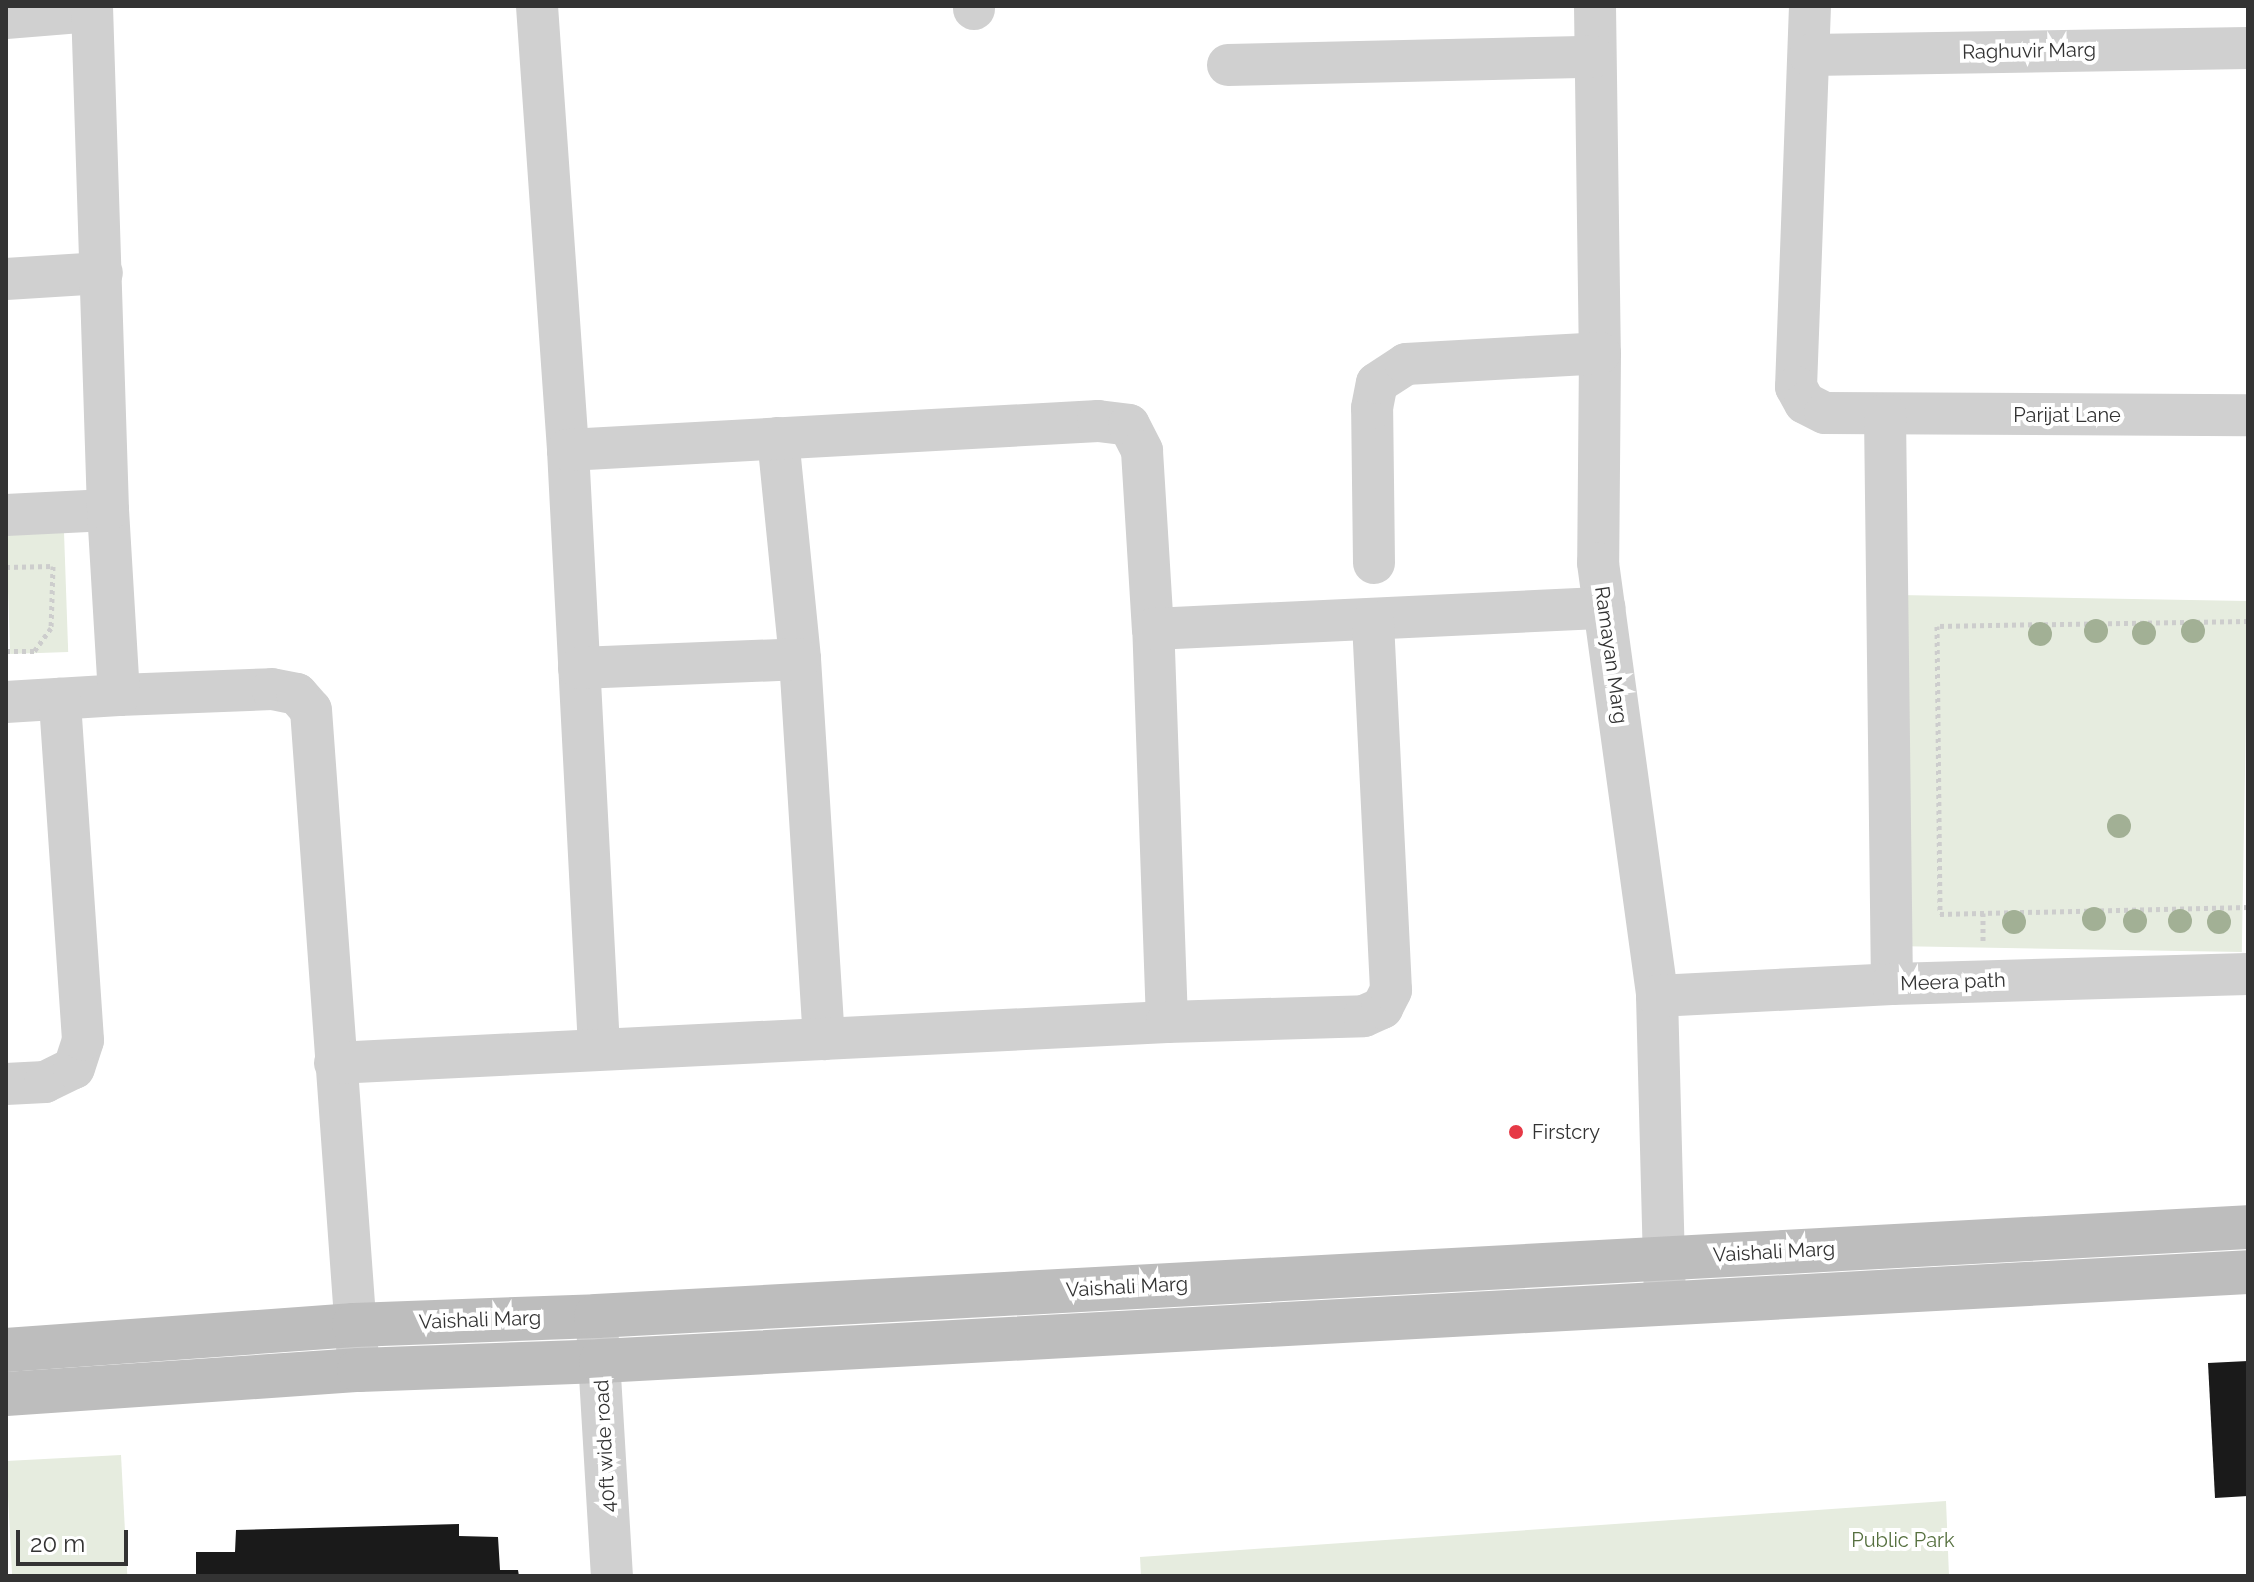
<!DOCTYPE html>
<html>
<head>
<meta charset="utf-8">
<style>
	body { margin:0 }
	#map { position:relative; width:2254px; height:1582px; overflow:hidden; background:#fff; font-family:Raleway,sans-serif }
	div>[style] { position:absolute }
	[style*='--x'] { left:calc(var(--x)*1px); top:calc(var(--y)*1px); width:calc(var(--w)*1px); rotate:calc(var(--a)*1deg) }
	.green>* { inset:0; background:#e6ecdf; transform-origin:0 0 }
	.building>* { inset:0; background:#1a1a1a }
	.path>* { height:5px; margin-top:-2.5px; transform-origin:0; background:repeating-linear-gradient(90deg,#cdcdcd 0 4px,transparent 0 8px) }
	.street>* { height:42px; margin:-21px; padding:0 21px; transform-origin:21px; border-radius:21px; background:#d0d0d0 }
	.secondary>* { height:44px; margin:-22px; padding:0 22px; transform-origin:22px; border-radius:22px; background:#bdbdbd }
	.trees>* { width:24px; height:24px; margin:-12px; border-radius:50%; background:#a2b095 }
	.dots>* { width:22px; height:22px; translate:-50% -50%; box-sizing:border-box; border:4px solid #fff; border-radius:50% }
	span { translate:-50% -50%; white-space:nowrap; text-align:center; line-height:1.15; -webkit-text-stroke:8px #fff; paint-order:stroke }
	.street-label { font-size:20px; color:#333 }
	.poi-label { font-size:20px; color:#333 }
	.left { translate:0 -50%; text-align:left }
	.park-label { font-size:20px; color:#56703f }
	.frame { position:absolute; inset:0; border:8px solid #333; pointer-events:none }
	.scale { position:absolute; left:16px; top:1530px; width:112px; height:36px; box-sizing:border-box; border:4px solid #333; border-top:0; padding-left:10px; font-size:24px; line-height:28px; white-space:nowrap; color:#333; -webkit-text-stroke:6px #fff; paint-order:stroke }
</style>
</head>
<body>
<div id="map">
	<div class="green">
		<i style="left:64px;top:532px;width:120px;height:58px;rotate:88deg"></i>
		<i style="left:1898px;top:595px;width:350px;height:351px;rotate:1deg"></i>
		<i style="left:121px;top:1455px;width:121px;height:115px;rotate:87deg"></i>
		<i style="clip-path:polygon(1946px 1501px,1949px 1576px,1141px 1576px,1140px 1557px)"></i>
	</div>
	<div class="building">
		<i style="clip-path:polygon(2248px 1361px,2248px 1496px,2215px 1498px,2208px 1363px)"></i>
		<i style="clip-path:polygon(459px 1524px,459px 1536px,498px 1537px,500px 1570px,518px 1570px,519px 1576px,196px 1576px,196px 1552px,235px 1552px,236px 1530px)"></i>
	</div>
	<div class="path">
		<i style="--x:6;--y:567;--w:47;--a:-1.2"></i>
		<i style="--x:53;--y:566;--w:62;--a:91.8"></i>
		<i style="--x:51;--y:628;--w:29;--a:126"></i>
		<i style="--x:34;--y:651;--w:28;--a:180"></i>
		<i style="--x:2248;--y:621;--w:311;--a:179.1"></i>
		<i style="--x:1937;--y:626;--w:288;--a:89.4"></i>
		<i style="--x:1940;--y:914;--w:308;--a:-1.3"></i>
		<i style="--x:1983;--y:913;--w:31;--a:90"></i>
	</div>
	<div class="street">
		<i style="--x:537;--y:6;--w:445;--a:86"></i>
		<i style="--x:568;--y:450;--w:599;--a:87.03"></i>
		<i style="--x:974;--y:6;--w:3;--a:90"></i>
		<i style="--x:1595;--y:6;--w:347;--a:89.2"></i>
		<i style="--x:1600;--y:353;--w:210;--a:90.5"></i>
		<i style="--x:1598;--y:563;--w:437;--a:82.2"></i>
		<i style="--x:1657;--y:996;--w:297;--a:88.5"></i>
		<i style="--x:1810;--y:6;--w:381;--a:92.1"></i>
		<i style="--x:1796;--y:387;--w:18;--a:61"></i>
		<i style="--x:1805;--y:403;--w:22;--a:27"></i>
		<i style="--x:1825;--y:413;--w:423;--a:0.3"></i>
		<i style="--x:6;--y:18;--w:86;--a:-4.7"></i>
		<i style="--x:1810;--y:55;--w:438;--a:-0.9"></i>
		<i style="--x:1228;--y:65;--w:365;--a:-1.3"></i>
		<i style="--x:6;--y:279;--w:96;--a:-3.6"></i>
		<i style="--x:1885;--y:414;--w:570;--a:89.3"></i>
		<i style="--x:778;--y:438;--w:222;--a:84.3"></i>
		<i style="--x:800;--y:659;--w:381;--a:86.4"></i>
		<i style="--x:568;--y:450;--w:531;--a:-3.13"></i>
		<i style="--x:1098;--y:421;--w:31;--a:7"></i>
		<i style="--x:1129;--y:425;--w:29;--a:63"></i>
		<i style="--x:1142;--y:451;--w:178;--a:86.5"></i>
		<i style="--x:6;--y:515;--w:102;--a:-2.8"></i>
		<i style="--x:1374;--y:563;--w:155;--a:-90.7"></i>
		<i style="--x:1372;--y:408;--w:25;--a:-79"></i>
		<i style="--x:1377;--y:383;--w:35;--a:-33"></i>
		<i style="--x:1406;--y:364;--w:194;--a:-3.2"></i>
		<i style="--x:579;--y:668;--w:221;--a:-2.3"></i>
		<i style="--x:119;--y:695;--w:153;--a:-2.2"></i>
		<i style="--x:272;--y:689;--w:25;--a:11"></i>
		<i style="--x:297;--y:694;--w:21;--a:49"></i>
		<i style="--x:311;--y:710;--w:651;--a:85.86"></i>
		<i style="--x:6;--y:702;--w:113;--a:-3.5"></i>
		<i style="--x:119;--y:695;--w:185;--a:-93.4"></i>
		<i style="--x:108;--y:510;--w:504;--a:-91.82"></i>
		<i style="--x:1657;--y:996;--w:235;--a:-2.9"></i>
		<i style="--x:1892;--y:984;--w:356;--a:-1.6"></i>
		<i style="--x:1167;--y:1022;--w:393;--a:-92"></i>
		<i style="--x:1153;--y:629;--w:452;--a:-2.7"></i>
		<i style="--x:335;--y:1063;--w:833;--a:-2.82"></i>
		<i style="--x:1167;--y:1022;--w:197;--a:-1.7"></i>
		<i style="--x:1364;--y:1016;--w:20;--a:-24"></i>
		<i style="--x:1382;--y:1008;--w:20;--a:-63"></i>
		<i style="--x:1391;--y:990;--w:369;--a:-92.8"></i>
		<i style="--x:6;--y:1084;--w:39;--a:-3"></i>
		<i style="--x:45;--y:1082;--w:32;--a:-26"></i>
		<i style="--x:74;--y:1068;--w:29;--a:-72"></i>
		<i style="--x:83;--y:1040;--w:342;--a:-93.9"></i>
		<i style="--x:597;--y:1325;--w:251;--a:86.6"></i>
	</div>
	<div class="secondary">
		<i style="--x:6;--y:1350;--w:349;--a:-4.1"></i>
		<i style="--x:354;--y:1325;--w:242;--a:-2.1"></i>
		<i style="--x:596;--y:1316;--w:1654;--a:-3.08"></i>
		<i style="--x:6;--y:1394;--w:354;--a:-3.9"></i>
		<i style="--x:359;--y:1370;--w:242;--a:-2.1"></i>
		<i style="--x:601;--y:1361;--w:1649;--a:-3.09"></i>
	</div>
	<div class="trees">
		<i style="left:2096px;top:631px"></i>
		<i style="left:2193px;top:631px"></i>
		<i style="left:2144px;top:633px"></i>
		<i style="left:2040px;top:634px"></i>
		<i style="left:2119px;top:826px"></i>
		<i style="left:2094px;top:919px"></i>
		<i style="left:2135px;top:921px"></i>
		<i style="left:2180px;top:921px"></i>
		<i style="left:2014px;top:922px"></i>
		<i style="left:2219px;top:922px"></i>
	</div>
	<div class="dots">
		<i style="left:1516px;top:1132px;background:#e63946"></i>
	</div>
	<div class="street-label">
		<span style="left:2029px;top:51px;rotate:-1deg">Raghuvir Marg</span>
		<span style="left:2067px;top:415px">Parijat Lane</span>
		<span style="left:1611px;top:655px;rotate:82deg">Ramayan Marg</span>
		<span style="left:1953px;top:982px;rotate:-2deg">Meera path</span>
		<span style="left:1774px;top:1252px;rotate:-3deg">Vaishali Marg</span>
		<span style="left:1127px;top:1287px;rotate:-3deg">Vaishali Marg</span>
		<span style="left:480px;top:1320px;rotate:-2deg">Vaishali Marg</span>
		<span style="left:605px;top:1446px;rotate:-93deg">40ft wide road</span>
	</div>
	<div class="poi-label">
		<span class="left" style="left:1532px;top:1132px">Firstcry</span>
	</div>
	<div class="park-label">
		<span style="left:1903px;top:1540px">Public Park</span>
	</div>
	<div class="frame"></div>
	<div class="scale">20 m</div>
</div>
</body>
</html>
